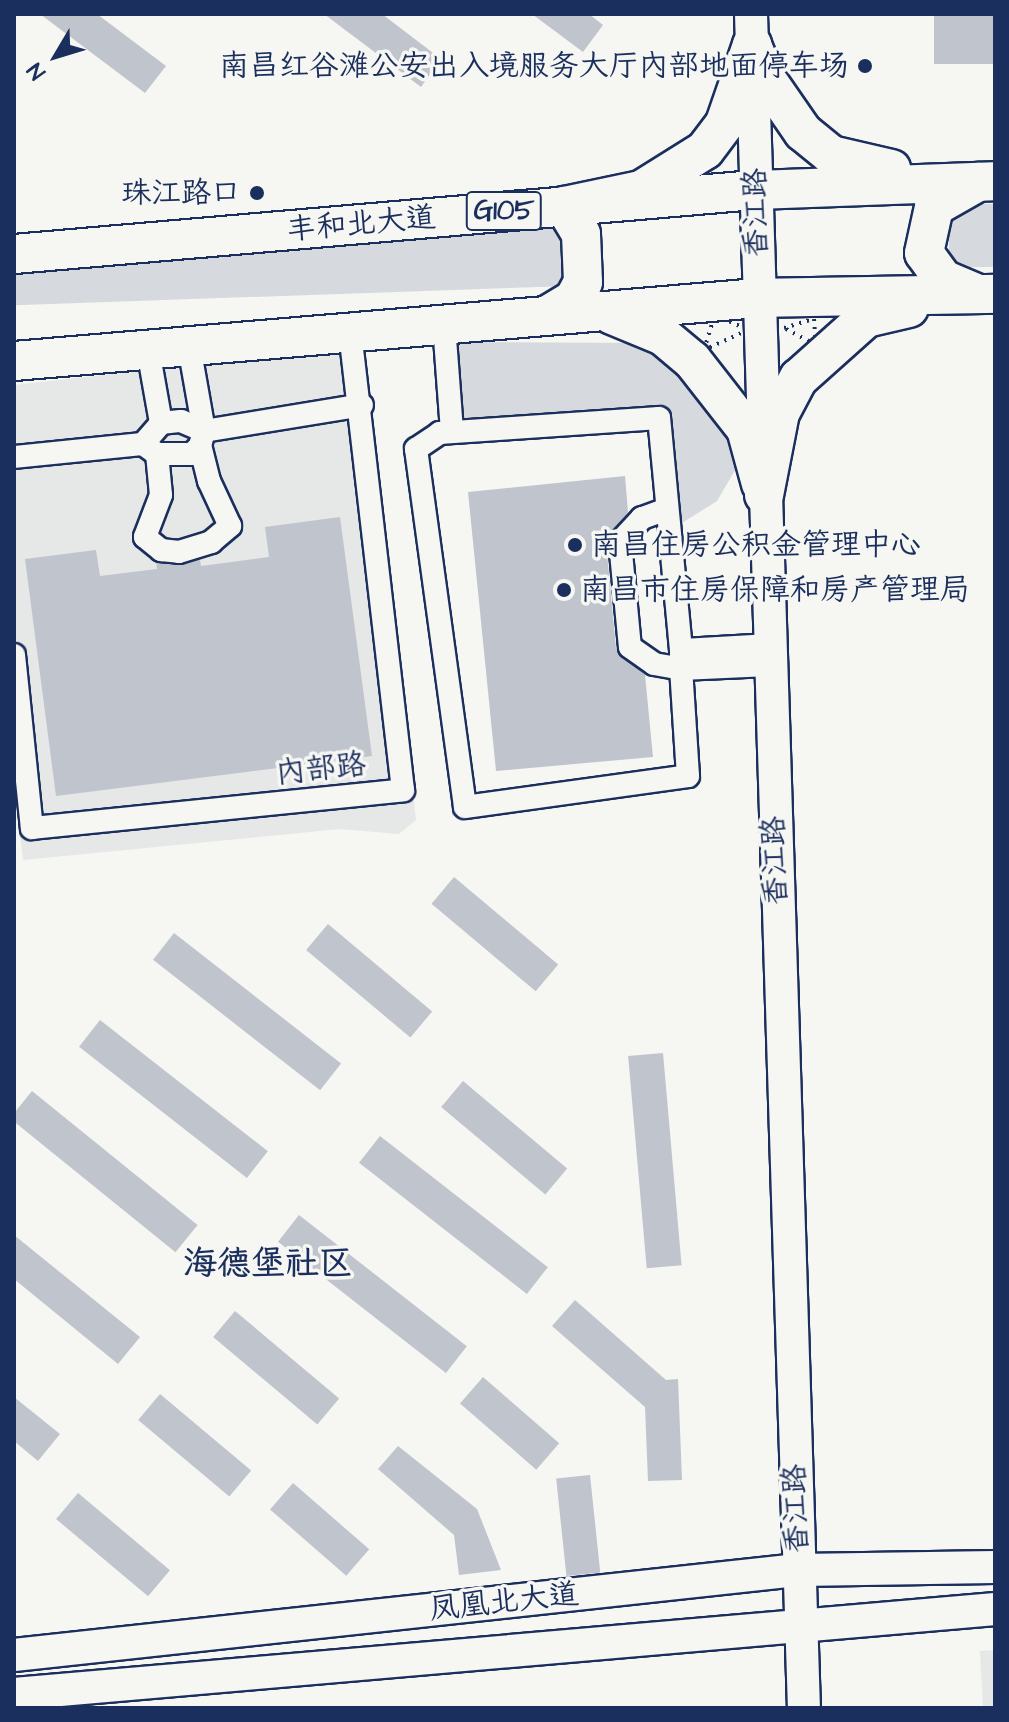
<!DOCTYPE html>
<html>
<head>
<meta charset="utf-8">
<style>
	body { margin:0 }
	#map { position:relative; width:1009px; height:1722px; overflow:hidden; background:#f6f6f2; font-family:"Architects Daughter","LXGW WenKai TC",sans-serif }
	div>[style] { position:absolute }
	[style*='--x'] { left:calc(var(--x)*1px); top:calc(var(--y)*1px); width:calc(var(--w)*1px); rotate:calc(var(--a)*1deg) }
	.built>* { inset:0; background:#e6e7e7 }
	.green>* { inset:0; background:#d6d9dd; transform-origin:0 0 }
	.building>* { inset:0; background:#c0c4cd; transform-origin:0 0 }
	.path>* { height:4px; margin-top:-2px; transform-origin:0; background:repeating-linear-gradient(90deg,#1b2f5e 0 2px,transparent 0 8px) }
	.roads { filter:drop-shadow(2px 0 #1b2f5e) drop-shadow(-2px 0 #1b2f5e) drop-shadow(0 2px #1b2f5e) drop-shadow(0 -2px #1b2f5e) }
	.minor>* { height:22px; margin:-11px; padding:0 11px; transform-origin:11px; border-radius:11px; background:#f6f6f2 }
	.secondary>* { height:32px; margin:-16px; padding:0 16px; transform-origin:16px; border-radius:16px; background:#f6f6f2 }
	.trunk>* { height:38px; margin:-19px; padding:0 19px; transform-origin:19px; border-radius:19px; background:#f6f6f2 }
	.dots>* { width:22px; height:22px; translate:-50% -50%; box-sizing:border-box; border:4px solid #f6f6f2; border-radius:50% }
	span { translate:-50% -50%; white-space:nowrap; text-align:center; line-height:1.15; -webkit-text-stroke:7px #f6f6f2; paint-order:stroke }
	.shield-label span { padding:2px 6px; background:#f6f6f2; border:2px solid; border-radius:6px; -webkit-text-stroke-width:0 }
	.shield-label { font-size:28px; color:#1b2f5e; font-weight:700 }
	.poi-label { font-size:30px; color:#1b2f5e }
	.right { translate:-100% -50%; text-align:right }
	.left { translate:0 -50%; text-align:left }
	.street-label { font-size:30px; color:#1b2f5e }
	.quarter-label { font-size:34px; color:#1b2f5e; font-weight:700 }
	.frame { position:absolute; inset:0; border:16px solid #1b2f5e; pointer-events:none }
	.north { position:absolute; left:16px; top:16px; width:80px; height:80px; -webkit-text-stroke:6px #f6f6f2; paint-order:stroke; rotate:232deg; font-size:22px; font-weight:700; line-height:32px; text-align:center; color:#1b2f5e }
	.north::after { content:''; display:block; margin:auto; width:28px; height:36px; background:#1b2f5e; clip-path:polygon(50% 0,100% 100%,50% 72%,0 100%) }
</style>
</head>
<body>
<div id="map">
	<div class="built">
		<i style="clip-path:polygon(364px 346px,416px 820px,399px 834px,340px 829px,23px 860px,14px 783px,14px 385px)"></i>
		<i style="clip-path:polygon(995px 1650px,995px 1708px,983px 1708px,980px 1651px)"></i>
	</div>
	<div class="green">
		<i style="left:949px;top:204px;width:46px;height:63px"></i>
		<i style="left:566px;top:224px;width:62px;height:554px;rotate:88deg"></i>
		<i style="clip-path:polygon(454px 342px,636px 343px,727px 412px,748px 448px,717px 501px,674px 528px,662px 412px,459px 431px)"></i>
	</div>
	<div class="building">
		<i style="clip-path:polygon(40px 14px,97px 14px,166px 66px,145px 93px)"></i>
		<i style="clip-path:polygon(324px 14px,382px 14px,441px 59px,421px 87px)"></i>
		<i style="clip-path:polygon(532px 14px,589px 14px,603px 25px,583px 52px)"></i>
		<i style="left:934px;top:14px;width:61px;height:50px"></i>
		<i style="clip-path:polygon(625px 476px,628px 512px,606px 543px,616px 648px,645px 675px,653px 757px,496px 771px,468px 492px)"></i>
		<i style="clip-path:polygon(340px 517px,372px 756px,56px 796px,25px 559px,96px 550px,100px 576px,157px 569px,156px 562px,200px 560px,201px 566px,269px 557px,265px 527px)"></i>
		<i style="left:454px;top:877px;width:136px;height:35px;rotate:40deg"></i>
		<i style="left:328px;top:924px;width:136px;height:34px;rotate:40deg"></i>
		<i style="left:174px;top:933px;width:212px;height:34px;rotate:38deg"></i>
		<i style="left:100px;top:1020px;width:213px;height:34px;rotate:38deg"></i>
		<i style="left:663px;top:1053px;width:213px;height:35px;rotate:85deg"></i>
		<i style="left:463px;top:1081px;width:136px;height:34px;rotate:40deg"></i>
		<i style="left:32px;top:1091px;width:213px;height:35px;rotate:39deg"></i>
		<i style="left:380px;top:1136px;width:213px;height:34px;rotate:38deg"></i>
		<i style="left:299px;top:1215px;width:213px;height:34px;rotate:38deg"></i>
		<i style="clip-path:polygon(14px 1235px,140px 1337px,118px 1364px,14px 1279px)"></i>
		<i style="clip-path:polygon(575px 1300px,666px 1380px,678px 1379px,682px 1480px,648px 1481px,645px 1407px,552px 1326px)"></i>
		<i style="left:235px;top:1311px;width:136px;height:34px;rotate:40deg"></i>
		<i style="left:483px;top:1377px;width:101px;height:35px;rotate:41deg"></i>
		<i style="left:160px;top:1394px;width:119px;height:34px;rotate:40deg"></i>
		<i style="clip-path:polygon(14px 1397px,60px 1434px,38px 1461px,14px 1441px)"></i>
		<i style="clip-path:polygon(398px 1446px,477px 1509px,501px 1570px,459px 1575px,454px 1535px,378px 1469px)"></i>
		<i style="left:590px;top:1475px;width:98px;height:34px;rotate:84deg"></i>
		<i style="left:293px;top:1483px;width:101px;height:35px;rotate:41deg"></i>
		<i style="left:78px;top:1493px;width:120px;height:34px;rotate:40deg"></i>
	</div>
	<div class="path">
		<i style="--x:715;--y:315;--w:36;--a:24"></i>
		<i style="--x:748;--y:330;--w:48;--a:155.6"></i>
		<i style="--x:704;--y:350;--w:37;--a:-73"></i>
		<i style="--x:814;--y:319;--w:26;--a:86"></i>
		<i style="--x:816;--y:345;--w:36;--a:-152"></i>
		<i style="--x:784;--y:328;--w:31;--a:-17"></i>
	</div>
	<div class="roads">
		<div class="minor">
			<i style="--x:444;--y:325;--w:107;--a:85.7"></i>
			<i style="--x:189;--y:346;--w:86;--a:80"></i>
			<i style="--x:204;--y:431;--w:16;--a:105"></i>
			<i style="--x:200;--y:446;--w:11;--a:135"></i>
			<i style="--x:192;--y:454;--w:35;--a:180"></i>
			<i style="--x:157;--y:454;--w:17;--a:-144"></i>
			<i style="--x:143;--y:444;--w:28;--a:-49"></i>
			<i style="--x:161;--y:423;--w:20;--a:-6"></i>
			<i style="--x:181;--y:421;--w:25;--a:23"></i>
			<i style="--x:204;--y:431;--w:160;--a:-9.3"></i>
			<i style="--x:148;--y:350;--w:74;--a:79.9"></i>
			<i style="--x:157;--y:454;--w:41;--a:84.4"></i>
			<i style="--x:161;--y:495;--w:45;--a:110.9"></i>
			<i style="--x:145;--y:537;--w:21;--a:39"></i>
			<i style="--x:161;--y:550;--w:18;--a:6"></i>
			<i style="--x:179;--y:552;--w:34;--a:-17"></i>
			<i style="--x:211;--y:542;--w:25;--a:-40"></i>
			<i style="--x:230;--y:526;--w:50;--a:-115"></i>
			<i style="--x:209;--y:481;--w:36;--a:-104"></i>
			<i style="--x:14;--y:457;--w:130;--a:-5.8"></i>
			<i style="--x:667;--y:509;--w:27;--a:160"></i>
			<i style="--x:642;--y:518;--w:33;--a:133"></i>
			<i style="--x:620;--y:542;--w:105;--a:84.6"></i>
			<i style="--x:630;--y:647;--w:29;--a:35"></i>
			<i style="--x:654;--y:664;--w:27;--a:10"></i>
			<i style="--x:681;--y:669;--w:14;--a:-90"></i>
			<i style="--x:768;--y:645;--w:87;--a:176.7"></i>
			<i style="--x:681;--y:650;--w:233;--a:-95.4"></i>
			<i style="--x:659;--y:418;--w:220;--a:176.1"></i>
			<i style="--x:440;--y:433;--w:29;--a:146"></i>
			<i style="--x:416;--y:449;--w:361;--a:82.2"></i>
			<i style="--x:465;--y:807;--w:225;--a:-7.9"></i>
			<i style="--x:688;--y:776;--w:107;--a:-93.7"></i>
			<i style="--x:681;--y:669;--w:88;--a:-2.6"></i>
			<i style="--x:14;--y:655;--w:174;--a:84.1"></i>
			<i style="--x:32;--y:828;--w:373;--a:-5.8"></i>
			<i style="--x:403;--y:790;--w:460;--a:-96.6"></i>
		</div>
		<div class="secondary">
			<i style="--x:751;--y:14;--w:1695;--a:88.21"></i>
			<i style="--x:14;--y:1655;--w:789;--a:-6.19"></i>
			<i style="--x:798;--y:1570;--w:197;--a:-0.9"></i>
			<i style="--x:14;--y:1694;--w:985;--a:-4.95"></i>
		</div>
		<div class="trunk">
			<i style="--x:752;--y:45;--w:35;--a:68"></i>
			<i style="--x:765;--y:77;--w:67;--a:55.4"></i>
			<i style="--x:803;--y:132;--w:36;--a:39"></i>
			<i style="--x:831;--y:155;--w:62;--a:13.1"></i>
			<i style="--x:14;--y:254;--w:744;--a:-4.94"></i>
			<i style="--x:755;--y:190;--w:240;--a:-2.1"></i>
			<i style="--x:976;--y:293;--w:36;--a:-157"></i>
			<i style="--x:943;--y:279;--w:32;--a:-126"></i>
			<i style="--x:924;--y:253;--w:47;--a:-77.7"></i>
			<i style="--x:934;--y:207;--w:51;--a:-29.6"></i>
			<i style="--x:612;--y:315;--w:55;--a:22.4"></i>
			<i style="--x:663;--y:336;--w:38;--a:40"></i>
			<i style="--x:692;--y:360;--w:88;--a:52"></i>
			<i style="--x:746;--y:429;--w:57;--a:74.7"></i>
			<i style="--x:546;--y:316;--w:33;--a:-31"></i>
			<i style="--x:574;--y:299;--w:19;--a:-62"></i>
			<i style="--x:583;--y:282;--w:48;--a:-92.4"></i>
			<i style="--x:581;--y:234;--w:33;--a:-121"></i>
			<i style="--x:564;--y:206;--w:79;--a:-11.7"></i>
			<i style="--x:641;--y:190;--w:75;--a:-32"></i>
			<i style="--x:705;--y:150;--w:34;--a:-53"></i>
			<i style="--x:725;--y:123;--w:83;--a:-70.9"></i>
			<i style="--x:14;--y:361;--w:747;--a:-4.84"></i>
			<i style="--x:758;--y:298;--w:237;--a:-1"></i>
			<i style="--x:764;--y:495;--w:84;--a:-79"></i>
			<i style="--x:780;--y:413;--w:40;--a:-62"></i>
			<i style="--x:799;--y:378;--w:90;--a:-41.8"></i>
			<i style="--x:866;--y:318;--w:44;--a:-13.1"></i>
		</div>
	</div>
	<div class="dots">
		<i style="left:865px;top:66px;background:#1b2f5e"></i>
		<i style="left:257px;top:193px;background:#1b2f5e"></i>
		<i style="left:575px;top:545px;background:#1b2f5e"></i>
		<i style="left:564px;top:590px;background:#1b2f5e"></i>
	</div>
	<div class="shield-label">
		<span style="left:504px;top:211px">G105</span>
	</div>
	<div class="poi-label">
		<span class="right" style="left:849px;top:66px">南昌红谷滩公安出入境服务大厅内部地面停车场</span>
		<span class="right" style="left:241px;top:193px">珠江路口</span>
		<span class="left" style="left:591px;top:545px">南昌住房公积金管理中心</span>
		<span class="left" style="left:580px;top:590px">南昌市住房保障和房产管理局</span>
	</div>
	<div class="street-label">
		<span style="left:756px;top:213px;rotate:-91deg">香江路</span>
		<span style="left:361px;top:224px;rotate:-5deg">丰和北大道</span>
		<span style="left:321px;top:769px;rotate:-6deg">内部路</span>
		<span style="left:775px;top:861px;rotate:-92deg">香江路</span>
		<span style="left:796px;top:1509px;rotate:-92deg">香江路</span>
		<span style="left:504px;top:1602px;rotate:-6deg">凤凰北大道</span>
	</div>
	<div class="quarter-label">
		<span style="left:268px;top:1265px">海德堡社区</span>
	</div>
	<div class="frame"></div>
	<div class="north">N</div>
</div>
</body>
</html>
